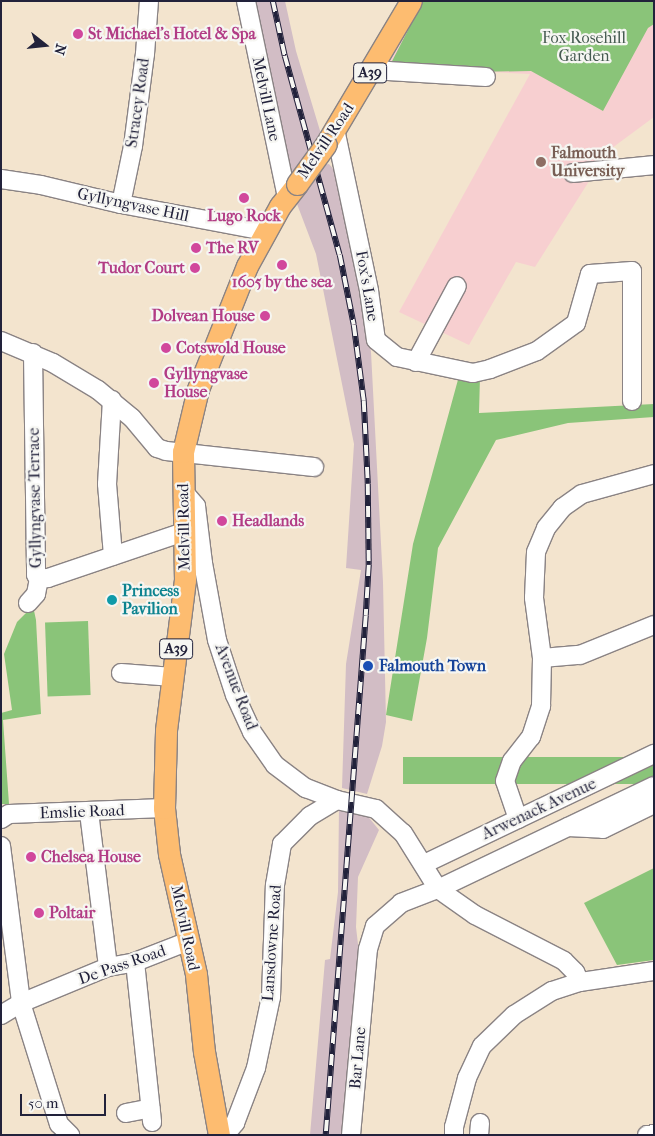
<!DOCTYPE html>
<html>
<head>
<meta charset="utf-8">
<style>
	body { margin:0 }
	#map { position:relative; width:655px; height:1136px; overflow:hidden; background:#f3e4ce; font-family:"IM FELL French Canon",serif }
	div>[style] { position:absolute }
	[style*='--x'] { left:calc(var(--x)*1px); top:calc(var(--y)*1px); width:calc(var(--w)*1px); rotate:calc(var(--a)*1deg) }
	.built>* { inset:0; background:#f7cfd0 }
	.industrial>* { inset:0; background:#d2bdc5 }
	.green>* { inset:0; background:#8ac479; transform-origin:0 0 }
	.roads { filter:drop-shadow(1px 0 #8a8384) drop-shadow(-1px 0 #8a8384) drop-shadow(0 1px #8a8384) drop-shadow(0 -1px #8a8384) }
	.minor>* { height:18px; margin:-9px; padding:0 9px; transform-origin:9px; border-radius:9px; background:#fff }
	.major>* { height:21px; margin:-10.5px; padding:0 10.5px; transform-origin:10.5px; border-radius:10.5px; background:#fdbc70 }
	.rail>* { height:5.5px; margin-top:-2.75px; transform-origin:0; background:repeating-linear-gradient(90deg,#f6f6f2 0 11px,#22223b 0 22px); box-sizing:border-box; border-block:1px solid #22223b }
	.bridges { filter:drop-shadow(1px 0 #8a8384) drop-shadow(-1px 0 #8a8384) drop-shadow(0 1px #8a8384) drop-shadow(0 -1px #8a8384) }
	.major-bridge>* { height:21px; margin:-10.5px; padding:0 10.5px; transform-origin:10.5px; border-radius:10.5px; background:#fdbc70 }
	.dots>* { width:14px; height:14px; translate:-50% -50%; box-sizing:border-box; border:2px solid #f6f6f2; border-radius:50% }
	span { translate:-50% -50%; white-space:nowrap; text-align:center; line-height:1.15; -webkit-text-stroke:4.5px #f6f6f2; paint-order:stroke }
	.shield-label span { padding:1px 4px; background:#f6f6f2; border:1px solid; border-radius:4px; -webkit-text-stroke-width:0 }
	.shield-label { font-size:15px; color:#22223b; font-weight:700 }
	.hotel-label { font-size:16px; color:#b23c85; font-weight:700 }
	.left { translate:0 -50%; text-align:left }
	.right { translate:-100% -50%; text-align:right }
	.park-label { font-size:16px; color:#465b51 }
	.street-label { font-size:16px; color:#22223b }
	.education-label { font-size:16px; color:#785e54; font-weight:700 }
	.culture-label { font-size:16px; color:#0d838f; font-weight:700 }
	.transit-label { font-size:16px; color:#164399; font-weight:700 }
	.frame { position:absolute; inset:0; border:2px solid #22223b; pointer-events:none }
	.north { position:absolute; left:20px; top:20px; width:50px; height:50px; -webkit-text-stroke:4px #f6f6f2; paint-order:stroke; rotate:106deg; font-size:14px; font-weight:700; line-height:20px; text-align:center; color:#22223b }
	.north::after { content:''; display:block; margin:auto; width:18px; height:22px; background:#22223b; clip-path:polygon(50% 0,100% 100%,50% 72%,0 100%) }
	.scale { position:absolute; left:20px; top:1094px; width:86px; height:22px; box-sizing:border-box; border:2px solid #22223b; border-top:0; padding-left:6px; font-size:15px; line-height:18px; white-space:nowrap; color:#22223b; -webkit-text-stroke:4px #f6f6f2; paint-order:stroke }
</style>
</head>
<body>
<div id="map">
	<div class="built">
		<i style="clip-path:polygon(421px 1px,654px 1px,654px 117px,608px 151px,535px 267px,516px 262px,469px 345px,399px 312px,530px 74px,384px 67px)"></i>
	</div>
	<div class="industrial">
		<i style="clip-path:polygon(253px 1px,285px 1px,296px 51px,321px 134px,323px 165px,329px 164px,335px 171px,360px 277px,371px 352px,383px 582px,386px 722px,382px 746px,367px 794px,342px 788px,346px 664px,361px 570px,346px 568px,354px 444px,316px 254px,297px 204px,308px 185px,289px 178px)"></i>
		<i style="clip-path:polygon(339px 807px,366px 814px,379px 830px,358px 877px,356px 927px,361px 970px,348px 1135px,310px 1135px,325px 960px,330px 959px,338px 892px)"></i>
	</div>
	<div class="green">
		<i style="clip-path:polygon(423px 1px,654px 1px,654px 24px,648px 28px,603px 111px,531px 71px,473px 72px,389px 67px)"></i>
		<i style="clip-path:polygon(459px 376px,480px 377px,479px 413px,654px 404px,654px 417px,568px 423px,496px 440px,438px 548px,427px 638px,412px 721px,386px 715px,413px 544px)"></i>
		<i style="clip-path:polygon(33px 606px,36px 620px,41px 714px,3px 720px,9px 804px,1px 804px,1px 713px,12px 710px,4px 654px,17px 622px)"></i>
		<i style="left:88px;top:621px;width:74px;height:43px;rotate:88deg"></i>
		<i style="left:654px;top:757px;width:27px;height:251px;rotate:90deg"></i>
		<i style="clip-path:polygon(654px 868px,654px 960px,617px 965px,584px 903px)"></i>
	</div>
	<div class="roads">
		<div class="minor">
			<i style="--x:246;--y:1;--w:200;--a:78.2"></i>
			<i style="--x:373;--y:68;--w:15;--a:11"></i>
			<i style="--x:388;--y:71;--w:98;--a:3.5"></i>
			<i style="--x:335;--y:129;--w:166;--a:78.1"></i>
			<i style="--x:369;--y:291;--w:49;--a:81.9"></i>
			<i style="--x:376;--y:340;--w:27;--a:39"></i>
			<i style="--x:397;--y:357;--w:78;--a:11.9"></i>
			<i style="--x:473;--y:373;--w:17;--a:-13"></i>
			<i style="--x:490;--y:369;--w:50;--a:-21"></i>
			<i style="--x:537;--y:351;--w:48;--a:-35.7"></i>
			<i style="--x:576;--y:323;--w:51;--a:-74.1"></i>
			<i style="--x:590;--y:274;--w:42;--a:-4.1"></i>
			<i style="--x:632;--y:271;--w:130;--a:90"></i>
			<i style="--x:573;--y:173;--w:81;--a:-5.6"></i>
			<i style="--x:1;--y:179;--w:40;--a:8.5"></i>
			<i style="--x:41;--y:185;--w:82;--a:13.4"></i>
			<i style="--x:121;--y:204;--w:147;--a:10.6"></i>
			<i style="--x:121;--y:204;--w:59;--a:-78.3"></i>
			<i style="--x:133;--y:146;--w:93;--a:-82.6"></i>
			<i style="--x:145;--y:54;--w:53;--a:-85.7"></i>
			<i style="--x:1;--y:341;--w:56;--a:22.9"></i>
			<i style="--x:53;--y:363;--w:52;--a:31"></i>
			<i style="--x:98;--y:390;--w:44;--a:39.5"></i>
			<i style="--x:132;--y:418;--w:39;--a:50"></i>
			<i style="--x:157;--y:448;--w:9;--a:18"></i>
			<i style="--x:166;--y:451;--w:149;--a:6.2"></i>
			<i style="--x:33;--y:353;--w:222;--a:89.2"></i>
			<i style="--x:36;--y:575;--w:5;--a:53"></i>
			<i style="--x:39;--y:579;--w:9;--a:-6"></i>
			<i style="--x:48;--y:578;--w:144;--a:-18.7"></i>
			<i style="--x:416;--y:362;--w:86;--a:-61.7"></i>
			<i style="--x:112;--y:400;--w:84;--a:93.4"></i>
			<i style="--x:107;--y:484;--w:72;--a:85.2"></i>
			<i style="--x:183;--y:491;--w:20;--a:49"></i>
			<i style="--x:196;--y:506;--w:57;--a:83"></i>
			<i style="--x:203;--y:563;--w:78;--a:79.7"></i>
			<i style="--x:217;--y:640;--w:58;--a:71.9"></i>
			<i style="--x:235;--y:695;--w:41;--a:65.3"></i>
			<i style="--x:252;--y:732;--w:40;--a:55.1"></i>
			<i style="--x:275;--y:765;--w:39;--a:37"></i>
			<i style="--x:306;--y:788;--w:33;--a:21"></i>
			<i style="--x:337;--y:800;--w:40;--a:13"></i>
			<i style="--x:376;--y:809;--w:36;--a:42"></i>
			<i style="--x:403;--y:833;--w:66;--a:58"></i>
			<i style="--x:438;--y:889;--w:45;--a:35.1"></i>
			<i style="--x:475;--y:915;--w:100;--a:27.3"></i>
			<i style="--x:564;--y:961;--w:16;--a:45"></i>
			<i style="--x:575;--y:972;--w:11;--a:63"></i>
			<i style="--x:28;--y:603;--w:12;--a:-48"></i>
			<i style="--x:36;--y:594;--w:15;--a:-79"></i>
			<i style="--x:542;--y:658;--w:61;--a:-97.6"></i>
			<i style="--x:534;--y:598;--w:46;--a:-87.5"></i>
			<i style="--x:536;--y:552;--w:26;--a:-67"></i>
			<i style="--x:546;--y:528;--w:26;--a:-51"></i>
			<i style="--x:562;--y:508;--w:24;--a:-35"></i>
			<i style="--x:582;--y:494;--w:75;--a:-15.5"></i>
			<i style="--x:121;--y:673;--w:52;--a:4.4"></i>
			<i style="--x:89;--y:812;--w:156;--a:83"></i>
			<i style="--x:1;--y:819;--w:9;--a:-32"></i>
			<i style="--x:9;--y:814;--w:155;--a:-2.2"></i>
			<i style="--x:518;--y:819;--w:40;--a:-108.9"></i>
			<i style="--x:505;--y:781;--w:21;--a:-71"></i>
			<i style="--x:512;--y:761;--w:31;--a:-52"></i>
			<i style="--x:531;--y:737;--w:33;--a:-72"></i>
			<i style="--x:541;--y:706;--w:48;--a:-88.8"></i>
			<i style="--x:542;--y:658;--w:38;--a:-5"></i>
			<i style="--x:580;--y:655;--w:80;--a:-22.1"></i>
			<i style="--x:568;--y:827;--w:35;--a:3"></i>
			<i style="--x:603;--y:829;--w:57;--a:-26.1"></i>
			<i style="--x:1;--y:846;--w:158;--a:82.7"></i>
			<i style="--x:21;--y:1003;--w:127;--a:72.6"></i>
			<i style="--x:59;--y:1124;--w:16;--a:45"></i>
			<i style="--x:424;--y:864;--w:255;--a:-25.6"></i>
			<i style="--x:135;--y:962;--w:161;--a:83.9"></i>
			<i style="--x:1;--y:1015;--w:23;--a:-31"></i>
			<i style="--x:21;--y:1003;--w:94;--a:-22.5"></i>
			<i style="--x:108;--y:967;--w:27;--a:-10"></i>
			<i style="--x:135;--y:962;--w:58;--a:-21.3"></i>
			<i style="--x:126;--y:1113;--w:25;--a:-11"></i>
			<i style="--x:225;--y:1135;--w:16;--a:-50"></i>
			<i style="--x:235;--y:1123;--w:59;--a:-69.1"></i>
			<i style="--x:256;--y:1068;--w:73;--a:-78.1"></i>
			<i style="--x:271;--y:997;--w:112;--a:-88"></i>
			<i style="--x:275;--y:885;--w:42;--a:-80.3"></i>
			<i style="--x:282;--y:844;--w:40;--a:-45"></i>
			<i style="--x:310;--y:816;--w:31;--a:-31"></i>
			<i style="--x:351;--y:1135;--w:187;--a:-84.8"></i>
			<i style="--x:368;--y:949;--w:24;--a:-73"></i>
			<i style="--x:375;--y:926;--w:35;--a:-41"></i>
			<i style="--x:401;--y:903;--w:40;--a:-21"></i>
			<i style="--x:438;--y:889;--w:239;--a:-25.5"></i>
			<i style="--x:454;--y:1135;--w:8;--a:-90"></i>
			<i style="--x:454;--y:1127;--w:51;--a:-75.1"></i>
			<i style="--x:467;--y:1078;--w:35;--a:-65"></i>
			<i style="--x:482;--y:1046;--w:45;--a:-44.1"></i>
			<i style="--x:514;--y:1015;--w:45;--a:-32.3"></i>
			<i style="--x:552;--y:991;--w:29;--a:-18"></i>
			<i style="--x:580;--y:982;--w:75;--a:-8.5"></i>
			<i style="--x:479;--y:1135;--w:12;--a:-85"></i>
			<i style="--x:647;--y:1135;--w:7;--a:-8"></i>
		</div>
		<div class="major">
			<i style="--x:326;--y:144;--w:166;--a:-59.3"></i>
			<i style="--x:219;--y:1135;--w:84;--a:-100.2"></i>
			<i style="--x:204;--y:1052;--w:78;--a:-95.9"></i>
			<i style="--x:196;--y:974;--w:123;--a:-102.7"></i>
			<i style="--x:169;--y:854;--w:46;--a:-96.2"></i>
			<i style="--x:164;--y:808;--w:78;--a:-88.5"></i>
			<i style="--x:166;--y:730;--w:151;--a:-82.8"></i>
			<i style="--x:185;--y:580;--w:128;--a:-90.9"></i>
			<i style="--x:183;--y:452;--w:65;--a:-76.6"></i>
			<i style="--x:198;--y:389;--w:132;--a:-68.3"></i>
			<i style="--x:247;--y:266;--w:68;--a:-61.2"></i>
			<i style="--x:280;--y:206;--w:28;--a:-52"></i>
		</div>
	</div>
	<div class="rail">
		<i style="--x:273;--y:1;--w:56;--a:77.7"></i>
		<i style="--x:285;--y:56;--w:206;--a:74.6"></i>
		<i style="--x:340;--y:255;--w:71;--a:78.7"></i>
		<i style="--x:354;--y:325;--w:77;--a:82.5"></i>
		<i style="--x:364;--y:401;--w:83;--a:87.2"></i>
		<i style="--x:368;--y:484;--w:81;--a:89.3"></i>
		<i style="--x:369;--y:565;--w:51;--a:93.4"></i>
		<i style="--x:366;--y:616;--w:521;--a:94.41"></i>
	</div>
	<div class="bridges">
		<div class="major-bridge">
			<i style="--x:297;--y:184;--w:49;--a:-54.1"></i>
		</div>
	</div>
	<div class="dots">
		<i style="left:78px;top:34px;background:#d1479c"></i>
		<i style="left:541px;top:162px;background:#8d6e63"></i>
		<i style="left:244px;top:198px;background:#d1479c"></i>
		<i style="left:196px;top:248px;background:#d1479c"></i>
		<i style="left:282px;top:265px;background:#d1479c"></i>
		<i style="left:195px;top:268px;background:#d1479c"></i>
		<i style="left:265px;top:316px;background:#d1479c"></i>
		<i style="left:166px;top:348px;background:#d1479c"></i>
		<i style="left:154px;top:383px;background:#d1479c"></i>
		<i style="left:222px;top:521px;background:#d1479c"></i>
		<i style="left:112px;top:600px;background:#0f9aa8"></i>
		<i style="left:368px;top:666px;background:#1a4fb4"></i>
		<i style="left:31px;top:857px;background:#d1479c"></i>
		<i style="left:39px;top:913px;background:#d1479c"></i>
	</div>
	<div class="shield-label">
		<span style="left:370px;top:73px">A39</span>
		<span style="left:176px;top:649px">A39</span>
	</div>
	<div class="hotel-label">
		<span class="left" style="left:88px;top:34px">St Michael's Hotel &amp; Spa</span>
		<span style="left:244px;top:216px">Lugo Rock</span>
		<span class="left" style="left:206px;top:248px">The RV</span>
		<span class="right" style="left:185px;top:268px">Tudor Court</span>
		<span style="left:282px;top:282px">1605 by the sea</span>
		<span class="right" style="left:255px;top:316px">Dolvean House</span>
		<span class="left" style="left:176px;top:348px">Cotswold House</span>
		<span class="left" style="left:164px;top:383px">Gyllyngvase<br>House</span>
		<span class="left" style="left:232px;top:521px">Headlands</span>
		<span class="left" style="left:41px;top:857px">Chelsea House</span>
		<span class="left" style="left:49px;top:913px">Poltair</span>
	</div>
	<div class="park-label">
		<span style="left:584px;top:47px">Fox Rosehill<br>Garden</span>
	</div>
	<div class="street-label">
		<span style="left:266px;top:99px;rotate:78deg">Melvill Lane</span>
		<span style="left:138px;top:103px;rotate:-82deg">Stracey Road</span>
		<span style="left:326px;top:141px;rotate:-56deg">Melvill Road</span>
		<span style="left:133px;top:205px;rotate:12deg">Gyllyngvase Hill</span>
		<span style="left:367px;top:286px;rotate:80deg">Fox's Lane</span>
		<span style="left:35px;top:498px;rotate:-91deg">Gyllyngvase Terrace</span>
		<span style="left:184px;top:527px;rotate:-91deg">Melvill Road</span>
		<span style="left:236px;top:687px;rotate:69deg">Avenue Road</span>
		<span style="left:539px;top:809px;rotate:-25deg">Arwenack Avenue</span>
		<span style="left:82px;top:812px;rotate:-2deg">Emslie Road</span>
		<span style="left:185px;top:928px;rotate:78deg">Melvill Road</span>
		<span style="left:272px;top:943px;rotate:-86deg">Lansdowne Road</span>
		<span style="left:122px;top:965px;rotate:-19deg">De Pass Road</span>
		<span style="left:358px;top:1058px;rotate:-85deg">Bar Lane</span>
	</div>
	<div class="education-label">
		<span class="left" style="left:551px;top:162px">Falmouth<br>University</span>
	</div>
	<div class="culture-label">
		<span class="left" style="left:122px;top:600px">Princess<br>Pavilion</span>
	</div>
	<div class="transit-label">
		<span class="left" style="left:379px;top:666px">Falmouth Town</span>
	</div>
	<div class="frame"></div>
	<div class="north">N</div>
	<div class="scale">50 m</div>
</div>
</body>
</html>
